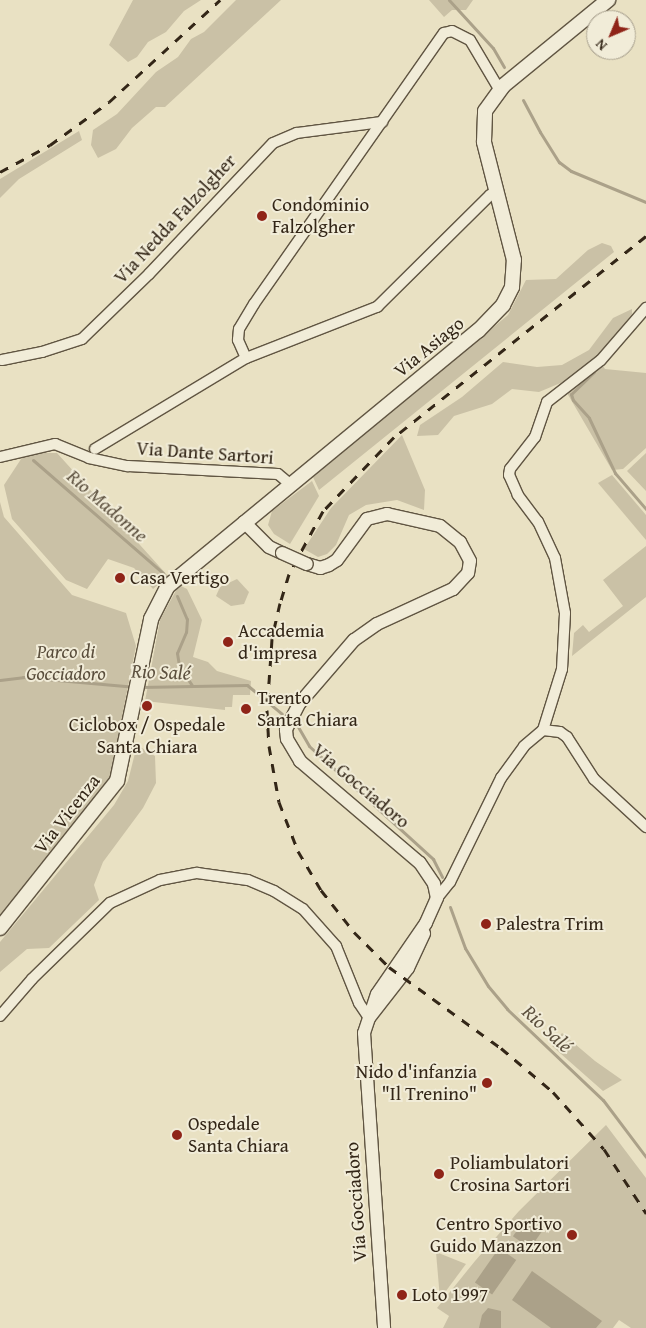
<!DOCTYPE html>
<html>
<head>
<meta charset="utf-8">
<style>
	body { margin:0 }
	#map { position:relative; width:646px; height:1328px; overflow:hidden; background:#e9e1c3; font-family:"Gentium Book Plus",serif }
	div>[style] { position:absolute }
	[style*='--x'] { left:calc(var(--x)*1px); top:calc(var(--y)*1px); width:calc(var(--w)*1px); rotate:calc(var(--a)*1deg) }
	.green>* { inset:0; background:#cac1a6 }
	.water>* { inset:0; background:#aba189; transform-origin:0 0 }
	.stream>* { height:3px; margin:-1.5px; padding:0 1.5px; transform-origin:1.5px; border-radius:1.5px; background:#aba189 }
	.roads { filter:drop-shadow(1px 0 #605542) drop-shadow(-1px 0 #605542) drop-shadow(0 1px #605542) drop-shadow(0 -1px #605542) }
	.minor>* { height:10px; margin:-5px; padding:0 5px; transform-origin:5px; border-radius:5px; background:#f1ecd8 }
	.tertiary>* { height:12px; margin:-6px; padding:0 6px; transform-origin:6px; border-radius:6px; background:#f1ecd8 }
	.secondary>* { height:14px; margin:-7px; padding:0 7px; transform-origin:7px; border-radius:7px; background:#f1ecd8 }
	.rail>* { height:3px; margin-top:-1.5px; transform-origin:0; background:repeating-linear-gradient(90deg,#332617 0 9px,transparent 0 18px) }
	.bridges { filter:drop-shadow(1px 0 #605542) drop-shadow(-1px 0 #605542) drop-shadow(0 1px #605542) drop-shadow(0 -1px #605542) }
	.tertiary-bridge>* { height:12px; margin:-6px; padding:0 6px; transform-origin:6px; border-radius:6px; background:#f1ecd8 }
	.dots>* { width:14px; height:14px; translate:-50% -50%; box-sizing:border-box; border:2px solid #f1ecd8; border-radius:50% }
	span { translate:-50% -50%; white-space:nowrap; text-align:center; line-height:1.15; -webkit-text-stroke:4px #f1ecd8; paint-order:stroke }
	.poi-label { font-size:19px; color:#332617 }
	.left { translate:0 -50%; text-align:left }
	.right { translate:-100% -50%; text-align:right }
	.street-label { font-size:19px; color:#332617 }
	.park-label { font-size:19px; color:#594d3b; font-style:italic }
	.water-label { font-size:20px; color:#5d513f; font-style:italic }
	.north { position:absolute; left:586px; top:10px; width:50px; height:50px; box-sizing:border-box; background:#f1ecd8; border:1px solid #a59d8b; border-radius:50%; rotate:225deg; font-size:14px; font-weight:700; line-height:20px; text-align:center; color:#332617 }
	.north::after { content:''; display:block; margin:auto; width:18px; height:22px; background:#8f2418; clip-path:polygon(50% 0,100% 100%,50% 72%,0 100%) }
</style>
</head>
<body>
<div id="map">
	<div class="green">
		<i style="clip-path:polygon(133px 0,201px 0,184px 11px,166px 32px,148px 42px,137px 57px,128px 62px,109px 45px)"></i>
		<i style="clip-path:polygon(236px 0,281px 0,165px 107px,156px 107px,132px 128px,116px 149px,98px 158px,91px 145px,93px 130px,117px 114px,156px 72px,178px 57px,191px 39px,204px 32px)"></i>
		<i style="clip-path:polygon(429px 0,473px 0,466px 10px,452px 10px,444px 17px)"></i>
		<i style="clip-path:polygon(79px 131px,82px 140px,19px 179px,0 198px,0 179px)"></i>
		<i style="clip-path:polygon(602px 243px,611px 246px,614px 252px,319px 490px,313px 477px,508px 315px,526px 280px,556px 279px,588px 250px)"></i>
		<i style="clip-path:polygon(632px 309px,632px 314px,599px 356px,563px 382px,539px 392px,512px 389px,492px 404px,454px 416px,438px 435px,417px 436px,420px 425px,462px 397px,503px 362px,537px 367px,562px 365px,589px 350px,613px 318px)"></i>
		<i style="clip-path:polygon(601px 363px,605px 369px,646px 373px,646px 448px,623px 469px,612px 470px,567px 393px)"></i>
		<i style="clip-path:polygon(402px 435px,425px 490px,424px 510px,397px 500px,366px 505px,349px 515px,336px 545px,327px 554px,318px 557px,304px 549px,331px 508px)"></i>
		<i style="clip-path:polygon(25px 453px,57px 453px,168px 576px,153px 589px,134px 568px,108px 559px,87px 589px,66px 580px,12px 519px,4px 485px)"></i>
		<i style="clip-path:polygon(646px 453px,646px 491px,627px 471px)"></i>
		<i style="clip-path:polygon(612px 475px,646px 515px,646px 540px,598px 483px)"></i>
		<i style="clip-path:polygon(312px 481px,319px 496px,290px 544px,274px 534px,268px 525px,272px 511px)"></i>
		<i style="clip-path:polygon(0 502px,4px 517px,72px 595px,126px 613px,136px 646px,115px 752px,121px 754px,117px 767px,98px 797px,0 917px)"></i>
		<i style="clip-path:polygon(646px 546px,646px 597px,572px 656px,574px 633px,583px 625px,589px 632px,623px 606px,603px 580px)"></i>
		<i style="clip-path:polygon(237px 579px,249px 592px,244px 604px,231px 606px,216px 596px,220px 587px)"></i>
		<i style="clip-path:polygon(179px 585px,187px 589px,202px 620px,193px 657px,208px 662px,217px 671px,251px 681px,250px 695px,233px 695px,232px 707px,225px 707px,225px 710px,145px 701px,160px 620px)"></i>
		<i style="clip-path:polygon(137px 745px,155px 756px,156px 783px,143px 808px,103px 862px,94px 885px,99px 900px,49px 948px,27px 949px,0 972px,0 942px,114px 805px,128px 781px)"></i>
		<i style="clip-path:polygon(562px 1033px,595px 1061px,622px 1080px,603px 1091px,552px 1046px)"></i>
		<i style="clip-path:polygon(606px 1125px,646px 1178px,646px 1328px,631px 1328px,619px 1320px,613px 1328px,443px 1328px,449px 1316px,437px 1308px,475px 1261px,519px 1211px)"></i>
		<i style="clip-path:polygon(436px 1252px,466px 1264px,440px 1299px)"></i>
	</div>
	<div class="water">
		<i style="left:525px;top:1219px;width:21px;height:21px;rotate:35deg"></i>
		<i style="left:499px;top:1248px;width:21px;height:42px;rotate:35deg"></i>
		<i style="clip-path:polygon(532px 1271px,602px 1321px,596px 1328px,551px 1328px,512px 1300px)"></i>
		<i style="clip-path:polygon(488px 1308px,501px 1311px,501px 1328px,479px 1328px,482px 1315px)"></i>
	</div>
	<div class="stream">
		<i style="--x:449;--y:0;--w:65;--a:47.5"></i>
		<i style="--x:493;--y:48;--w:22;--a:60"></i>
		<i style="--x:523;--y:100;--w:36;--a:62"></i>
		<i style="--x:540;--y:132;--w:36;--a:58"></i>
		<i style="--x:559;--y:162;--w:15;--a:37"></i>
		<i style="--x:571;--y:171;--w:81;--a:22.5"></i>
		<i style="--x:594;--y:372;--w:32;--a:136"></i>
		<i style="--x:571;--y:394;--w:6;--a:72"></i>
		<i style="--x:573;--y:400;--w:24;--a:48"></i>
		<i style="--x:589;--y:418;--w:61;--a:64.7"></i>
		<i style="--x:615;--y:473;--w:48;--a:49.3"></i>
		<i style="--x:33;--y:460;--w:172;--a:41"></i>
		<i style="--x:177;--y:596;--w:25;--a:67"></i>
		<i style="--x:187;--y:619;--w:13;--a:94"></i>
		<i style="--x:186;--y:632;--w:23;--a:113"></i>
		<i style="--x:177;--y:653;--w:13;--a:81"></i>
		<i style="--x:179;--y:666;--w:23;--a:56"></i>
		<i style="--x:0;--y:680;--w:23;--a:-7"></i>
		<i style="--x:23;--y:677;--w:111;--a:5.1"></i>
		<i style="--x:140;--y:687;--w:107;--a:-1.1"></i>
		<i style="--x:247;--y:685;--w:45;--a:39.6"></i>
		<i style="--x:297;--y:725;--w:24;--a:60"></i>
		<i style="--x:309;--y:746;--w:168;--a:42.3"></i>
		<i style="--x:433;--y:859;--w:20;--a:63"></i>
		<i style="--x:450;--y:907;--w:44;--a:69.9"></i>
		<i style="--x:465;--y:948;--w:44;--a:58.8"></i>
		<i style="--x:488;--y:986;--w:30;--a:50"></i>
		<i style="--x:507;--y:1009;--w:132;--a:43.5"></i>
		<i style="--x:603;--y:1100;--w:71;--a:53"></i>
	</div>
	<div class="roads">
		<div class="minor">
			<i style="--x:246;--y:358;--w:20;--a:-114"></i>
			<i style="--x:238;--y:340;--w:11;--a:-85"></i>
			<i style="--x:239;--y:329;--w:29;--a:-59"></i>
			<i style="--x:254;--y:304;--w:331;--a:-55"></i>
			<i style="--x:444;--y:33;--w:8;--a:-14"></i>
			<i style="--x:452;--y:31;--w:20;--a:27"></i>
			<i style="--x:470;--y:40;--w:57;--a:59.4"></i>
			<i style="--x:2;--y:360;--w:41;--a:-11.3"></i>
			<i style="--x:42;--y:352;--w:42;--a:-18"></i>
			<i style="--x:82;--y:339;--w:93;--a:-44.1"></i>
			<i style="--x:149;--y:274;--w:180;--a:-46.6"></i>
			<i style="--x:273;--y:143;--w:26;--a:-23"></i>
			<i style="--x:297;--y:133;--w:86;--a:-7.4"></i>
			<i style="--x:95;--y:449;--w:176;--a:-31.1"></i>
			<i style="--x:246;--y:358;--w:141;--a:-21.3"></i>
			<i style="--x:377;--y:307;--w:159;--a:-44.7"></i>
			<i style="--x:490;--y:195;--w:8;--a:-30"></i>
			<i style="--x:0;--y:457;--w:57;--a:-13.3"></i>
			<i style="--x:55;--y:444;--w:37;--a:22"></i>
			<i style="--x:89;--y:458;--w:40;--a:12"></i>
			<i style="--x:128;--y:466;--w:150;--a:3.1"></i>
			<i style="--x:278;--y:474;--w:16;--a:40"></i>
			<i style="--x:543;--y:730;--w:64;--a:-72.7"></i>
			<i style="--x:562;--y:669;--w:56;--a:-86.9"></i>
			<i style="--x:565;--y:613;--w:56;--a:-100.3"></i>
			<i style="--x:555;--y:558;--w:40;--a:-115"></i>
			<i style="--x:538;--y:522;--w:34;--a:-127"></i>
			<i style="--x:518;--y:495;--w:22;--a:-114"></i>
			<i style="--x:509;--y:475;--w:6;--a:-81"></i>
			<i style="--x:510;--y:469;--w:41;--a:-52"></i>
			<i style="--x:535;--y:437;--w:37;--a:-71"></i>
			<i style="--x:547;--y:402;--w:68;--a:-37.9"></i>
			<i style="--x:601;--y:360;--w:69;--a:-49.1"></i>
			<i style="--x:437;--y:898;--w:21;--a:-51"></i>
			<i style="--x:450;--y:882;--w:116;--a:-63.9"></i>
			<i style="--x:501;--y:778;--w:39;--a:-54"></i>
			<i style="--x:524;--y:746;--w:25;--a:-40"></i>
			<i style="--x:543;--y:730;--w:17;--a:7"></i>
			<i style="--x:560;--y:732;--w:9;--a:36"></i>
			<i style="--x:567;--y:737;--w:50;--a:57.3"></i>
			<i style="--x:594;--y:779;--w:71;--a:42.7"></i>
			<i style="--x:0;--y:1016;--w:49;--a:-49.1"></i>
			<i style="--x:32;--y:979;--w:109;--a:-44.3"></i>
			<i style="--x:110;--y:903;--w:55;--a:-24.7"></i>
			<i style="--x:160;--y:880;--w:38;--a:-11"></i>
			<i style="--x:197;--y:873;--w:51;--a:7.8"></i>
			<i style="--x:248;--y:880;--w:28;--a:23"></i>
			<i style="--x:274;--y:891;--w:34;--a:32"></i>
			<i style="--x:303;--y:909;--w:50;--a:48.3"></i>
			<i style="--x:336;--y:946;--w:61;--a:68"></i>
			<i style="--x:359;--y:1003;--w:18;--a:56"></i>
		</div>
		<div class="tertiary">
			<i style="--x:244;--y:522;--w:35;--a:45"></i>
			<i style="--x:269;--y:547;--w:14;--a:25"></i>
			<i style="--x:307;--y:564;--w:14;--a:17"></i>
			<i style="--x:320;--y:568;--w:9;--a:-18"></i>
			<i style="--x:329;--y:565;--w:9;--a:-32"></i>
			<i style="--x:337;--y:560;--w:51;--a:-53.8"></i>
			<i style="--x:367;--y:519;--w:21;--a:-14"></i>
			<i style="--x:387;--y:514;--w:54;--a:12.8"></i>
			<i style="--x:440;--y:526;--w:26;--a:39"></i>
			<i style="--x:460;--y:542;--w:21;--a:62"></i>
			<i style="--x:470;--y:561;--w:12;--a:99"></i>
			<i style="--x:468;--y:573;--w:22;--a:133"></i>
			<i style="--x:453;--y:589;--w:84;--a:155.3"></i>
			<i style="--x:377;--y:624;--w:28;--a:145"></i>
			<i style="--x:354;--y:640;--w:84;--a:130.7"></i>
			<i style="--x:299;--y:704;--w:29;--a:117"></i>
			<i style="--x:286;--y:730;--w:9;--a:84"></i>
			<i style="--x:287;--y:739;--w:26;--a:59"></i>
			<i style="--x:300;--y:761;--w:157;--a:40.4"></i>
			<i style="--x:420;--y:863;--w:25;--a:56"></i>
			<i style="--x:434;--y:884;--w:14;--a:78"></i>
			<i style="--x:437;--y:898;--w:27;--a:114"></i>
			<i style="--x:426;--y:923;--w:86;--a:124.6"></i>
			<i style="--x:377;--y:994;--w:41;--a:108.4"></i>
			<i style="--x:364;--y:1033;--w:296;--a:86.1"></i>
			<i style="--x:369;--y:1018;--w:63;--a:-52"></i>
			<i style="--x:408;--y:968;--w:38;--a:-65"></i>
		</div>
		<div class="secondary">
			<i style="--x:0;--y:928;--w:188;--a:-51.5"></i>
			<i style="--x:117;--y:781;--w:166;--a:-78.1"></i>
			<i style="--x:151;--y:619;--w:36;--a:-63"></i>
			<i style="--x:167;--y:587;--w:403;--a:-39.5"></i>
			<i style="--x:478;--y:331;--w:36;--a:-46"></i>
			<i style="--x:503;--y:305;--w:20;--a:-63"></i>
			<i style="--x:512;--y:287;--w:27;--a:-86"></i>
			<i style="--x:514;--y:260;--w:122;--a:-104.3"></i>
			<i style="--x:484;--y:142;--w:31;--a:-88"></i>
			<i style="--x:485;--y:111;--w:31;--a:-54"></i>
			<i style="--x:503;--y:86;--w:136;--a:-39.3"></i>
		</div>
	</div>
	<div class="rail">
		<i style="--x:0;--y:172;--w:57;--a:-28.4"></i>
		<i style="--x:50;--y:145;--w:73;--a:-36.1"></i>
		<i style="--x:109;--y:102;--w:151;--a:-42.6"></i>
		<i style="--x:646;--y:236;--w:322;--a:141.4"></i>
		<i style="--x:394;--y:437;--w:103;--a:133.8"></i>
		<i style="--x:323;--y:511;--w:72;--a:118.4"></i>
		<i style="--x:289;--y:574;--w:30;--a:107"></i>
		<i style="--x:280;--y:603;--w:37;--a:103"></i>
		<i style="--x:272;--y:639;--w:71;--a:94"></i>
		<i style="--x:267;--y:710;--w:36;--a:87"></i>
		<i style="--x:269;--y:746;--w:57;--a:79.9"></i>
		<i style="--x:279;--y:802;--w:53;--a:68.8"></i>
		<i style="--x:298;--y:851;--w:45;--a:59.5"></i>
		<i style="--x:321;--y:890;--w:53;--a:51.8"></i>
		<i style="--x:354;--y:932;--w:49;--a:45"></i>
		<i style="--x:389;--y:967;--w:138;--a:35.9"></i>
		<i style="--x:501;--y:1048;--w:68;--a:40.2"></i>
		<i style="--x:553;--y:1092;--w:76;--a:48.2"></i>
		<i style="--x:604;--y:1149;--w:77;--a:56.7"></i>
	</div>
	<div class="bridges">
		<div class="tertiary-bridge">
			<i style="--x:282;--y:553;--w:27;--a:24"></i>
		</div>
	</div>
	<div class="dots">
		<i style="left:262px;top:216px;background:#8f2418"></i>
		<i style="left:120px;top:578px;background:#8f2418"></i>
		<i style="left:228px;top:642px;background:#8f2418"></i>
		<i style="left:147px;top:706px;background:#8f2418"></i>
		<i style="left:246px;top:709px;background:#8f2418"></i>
		<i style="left:486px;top:924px;background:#8f2418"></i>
		<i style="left:487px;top:1083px;background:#8f2418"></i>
		<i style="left:177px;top:1135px;background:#8f2418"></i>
		<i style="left:439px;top:1174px;background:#8f2418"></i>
		<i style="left:572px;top:1235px;background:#8f2418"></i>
		<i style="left:402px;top:1295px;background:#8f2418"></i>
	</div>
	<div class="poi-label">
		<span class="left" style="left:272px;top:216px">Condominio<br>Falzolgher</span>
		<span class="left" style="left:130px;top:578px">Casa Vertigo</span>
		<span class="left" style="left:238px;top:642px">Accademia<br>d'impresa</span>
		<span class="left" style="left:257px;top:709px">Trento<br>Santa Chiara</span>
		<span style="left:147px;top:736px">Ciclobox / Ospedale<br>Santa Chiara</span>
		<span class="left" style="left:496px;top:924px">Palestra Trim</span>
		<span class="right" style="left:477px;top:1083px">Nido d'infanzia<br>"Il Trenino"</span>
		<span class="left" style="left:188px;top:1135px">Ospedale<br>Santa Chiara</span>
		<span class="left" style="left:450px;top:1174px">Poliambulatori<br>Crosina Sartori</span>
		<span class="right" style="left:562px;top:1235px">Centro Sportivo<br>Guido Manazzon</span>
		<span class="left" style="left:412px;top:1295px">Loto 1997</span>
	</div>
	<div class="street-label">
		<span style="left:175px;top:219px;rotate:-47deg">Via Nedda Falzolgher</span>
		<span style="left:429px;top:347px;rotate:-39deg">Via Asiago</span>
		<span style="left:205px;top:453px;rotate:4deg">Via Dante Sartori</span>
		<span style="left:361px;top:786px;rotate:40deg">Via Gocciadoro</span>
		<span style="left:67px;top:814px;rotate:-52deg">Via Vicenza</span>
		<span style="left:356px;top:1202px;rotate:-94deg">Via Gocciadoro</span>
	</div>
	<div class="park-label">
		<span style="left:66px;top:663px">Parco di<br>Gocciadoro</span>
	</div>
	<div class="water-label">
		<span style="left:108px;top:505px;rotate:41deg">Rio Madonne</span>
		<span style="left:161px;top:671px;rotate:2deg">Rio Salé</span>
		<span style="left:548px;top:1028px;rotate:43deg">Rio Salé</span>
	</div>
	<div class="north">N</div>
</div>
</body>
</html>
